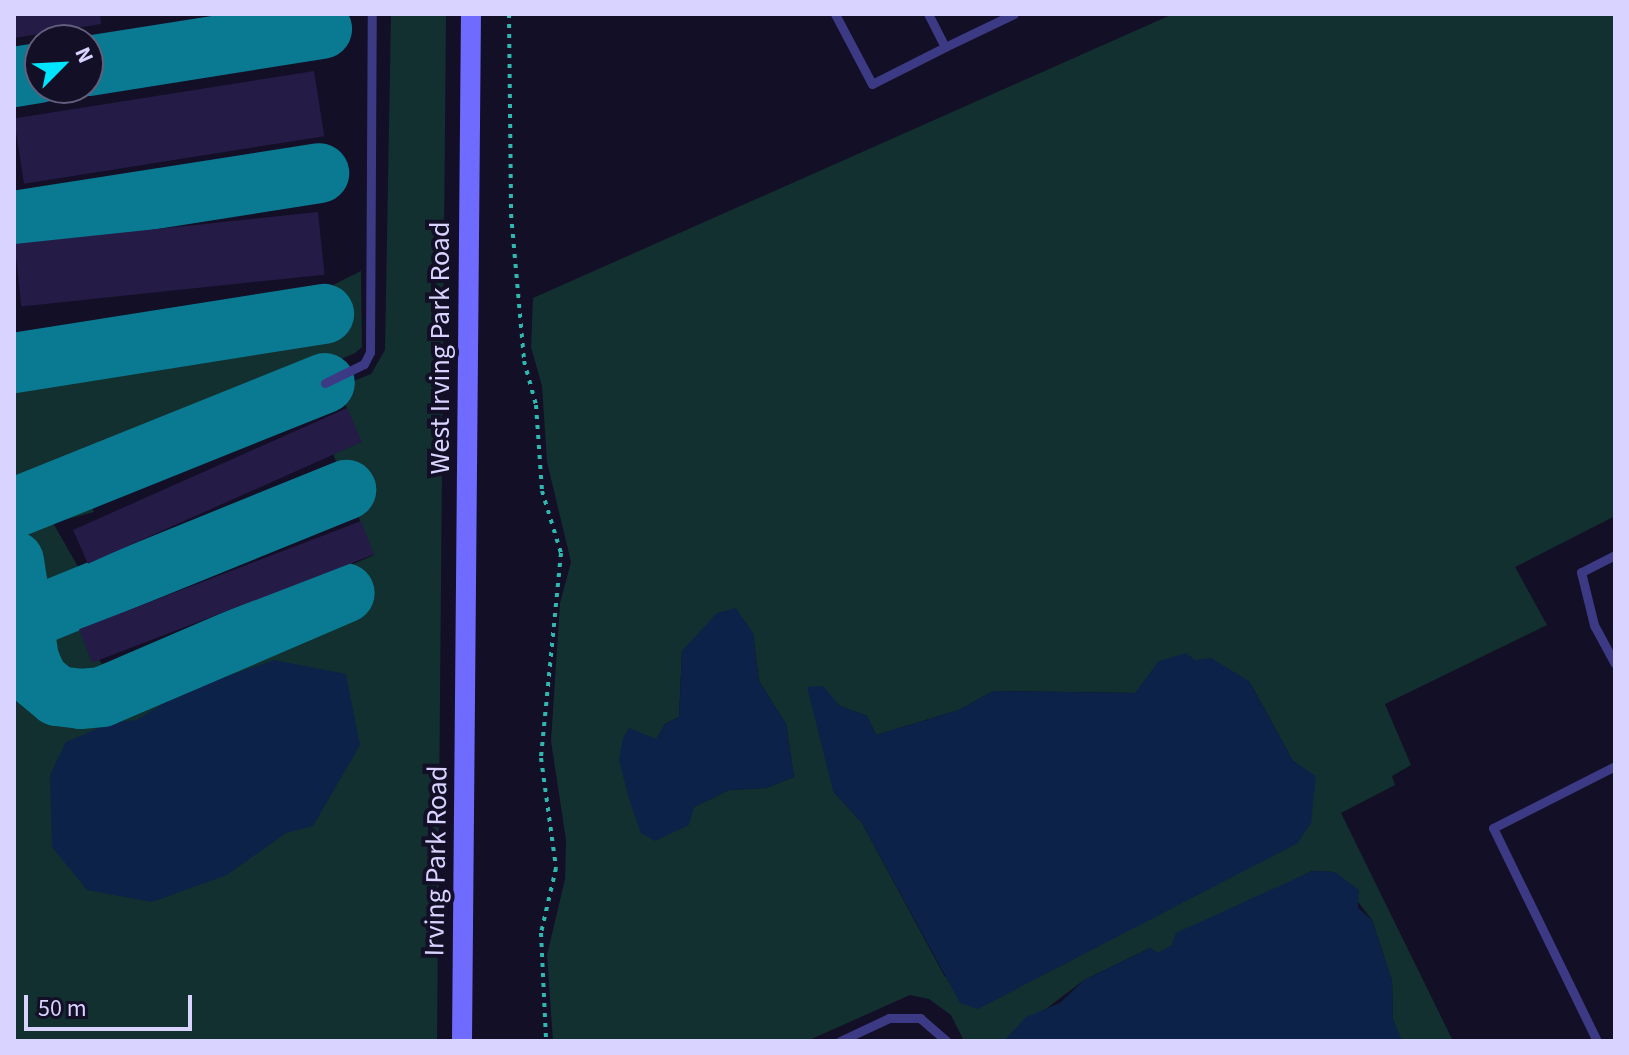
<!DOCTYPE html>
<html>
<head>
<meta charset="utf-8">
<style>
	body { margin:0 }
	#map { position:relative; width:1629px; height:1055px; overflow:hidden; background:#130f26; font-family:"Source Sans 3",sans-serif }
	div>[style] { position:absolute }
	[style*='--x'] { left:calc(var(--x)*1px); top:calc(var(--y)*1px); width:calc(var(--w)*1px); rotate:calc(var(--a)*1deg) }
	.green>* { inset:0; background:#12302f }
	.water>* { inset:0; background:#0c2248 }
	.taxiway>* { height:60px; margin:-30px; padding:0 30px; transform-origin:30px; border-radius:30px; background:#0a7a92 }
	.building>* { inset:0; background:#241b47; transform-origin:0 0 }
	.path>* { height:4px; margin-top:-2px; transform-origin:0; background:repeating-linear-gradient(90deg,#2fb8b0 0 4px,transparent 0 10px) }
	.lane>* { height:9px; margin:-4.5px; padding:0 4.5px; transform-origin:4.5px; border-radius:4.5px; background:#3d3a85 }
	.secondary>* { height:20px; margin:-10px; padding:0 10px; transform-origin:10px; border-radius:10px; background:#6f6bff }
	span { translate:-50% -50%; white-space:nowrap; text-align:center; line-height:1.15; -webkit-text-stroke:8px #130f26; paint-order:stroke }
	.street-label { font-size:28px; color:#d9d4ff }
	.frame { position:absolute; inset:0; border:16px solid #d9d4ff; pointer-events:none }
	.north { position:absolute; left:24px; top:24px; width:80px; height:80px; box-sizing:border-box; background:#130f26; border:2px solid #625e7d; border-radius:50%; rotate:66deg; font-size:22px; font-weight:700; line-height:32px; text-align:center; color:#d9d4ff }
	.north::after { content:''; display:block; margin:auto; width:28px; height:36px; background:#00e5ff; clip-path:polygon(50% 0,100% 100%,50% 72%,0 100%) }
	.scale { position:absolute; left:24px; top:995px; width:168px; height:36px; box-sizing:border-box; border:4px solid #d9d4ff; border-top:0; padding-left:10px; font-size:24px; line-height:28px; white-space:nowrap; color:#d9d4ff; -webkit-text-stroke:6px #130f26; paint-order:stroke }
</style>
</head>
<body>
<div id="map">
	<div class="green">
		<i style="clip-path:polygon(391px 14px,446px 14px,437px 1041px,14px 1041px,14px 663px,30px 698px,47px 710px,75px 715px,181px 692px,365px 603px,351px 565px,374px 555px,333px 454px,361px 442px,338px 387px,371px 374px,385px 350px)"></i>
		<i style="clip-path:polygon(evenodd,1173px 14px,1615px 14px,1615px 516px,1515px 567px,1547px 625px,1385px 704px,1411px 765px,1392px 776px,1395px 785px,1341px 813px,1453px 1041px,1401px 1040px,1393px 1020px,1392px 981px,1372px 920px,1335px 872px,1312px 871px,1158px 953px,1150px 948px,1084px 980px,1004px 1041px,964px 1041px,951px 1015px,929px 999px,910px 995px,807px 1041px,553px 1041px,547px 955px,565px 879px,566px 840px,551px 741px,560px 603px,571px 562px,547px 462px,542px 386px,531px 347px,533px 298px,1173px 14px,753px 633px,759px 681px,786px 724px,794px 777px,766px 788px,729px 790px,694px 807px,629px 728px,656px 740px,665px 724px,679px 717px,682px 651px,753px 633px,1173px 14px,1159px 661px,1195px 661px,1249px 681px,1293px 761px,1316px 777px,945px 977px,862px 823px,833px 791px,832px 703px,867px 716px,876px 735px,959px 710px,993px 691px,1136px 693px,1159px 661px)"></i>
		<i style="clip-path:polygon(361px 271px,362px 347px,355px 353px,34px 488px,15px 476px,14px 389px,19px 385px,335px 335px,325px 289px)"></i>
		<i style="clip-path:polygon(74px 495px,89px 499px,94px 512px,53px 523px,84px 577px,68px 594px,42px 595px,33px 585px,22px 526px)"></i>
		<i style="clip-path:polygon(95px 607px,105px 627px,83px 637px,111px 677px,63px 686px,42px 660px,40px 636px)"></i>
	</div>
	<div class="water">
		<i style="clip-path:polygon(736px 608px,753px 633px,759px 681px,786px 724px,794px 777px,766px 788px,729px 790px,694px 807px,689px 825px,655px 841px,641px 833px,629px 799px,619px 760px,623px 738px,629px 728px,656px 739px,665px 724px,679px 717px,682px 651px,717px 613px)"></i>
		<i style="clip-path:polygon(1186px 653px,1195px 660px,1211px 658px,1249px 681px,1293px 761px,1316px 776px,1311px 823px,1298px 843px,978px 1009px,960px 1003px,862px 823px,833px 791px,807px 687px,823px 686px,840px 706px,867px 716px,876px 735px,959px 710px,993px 691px,1135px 693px,1159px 661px)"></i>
		<i style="clip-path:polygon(274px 660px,346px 674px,360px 745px,313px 826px,286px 833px,227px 875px,152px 902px,87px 890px,52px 847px,50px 775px,66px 742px,113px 722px,137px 720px,181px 692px)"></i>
		<i style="clip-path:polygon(1312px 871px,1335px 872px,1359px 890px,1358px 908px,1372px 920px,1392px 981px,1393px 1020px,1402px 1041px,1004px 1041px,1026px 1017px,1060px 1003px,1084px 980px,1150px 948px,1158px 953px,1172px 945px,1176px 933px)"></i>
	</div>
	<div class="taxiway">
		<i style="--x:88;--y:66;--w:237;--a:-9"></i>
		<i style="--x:14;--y:77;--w:26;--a:-9"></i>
		<i style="--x:14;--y:221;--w:309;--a:-8.9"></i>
		<i style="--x:14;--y:363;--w:314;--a:-9"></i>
		<i style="--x:14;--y:508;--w:335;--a:-21.9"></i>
		<i style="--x:14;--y:561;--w:99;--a:81.3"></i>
		<i style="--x:29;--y:659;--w:23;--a:67"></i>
		<i style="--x:38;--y:680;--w:25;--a:40"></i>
		<i style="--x:57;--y:696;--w:23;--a:7"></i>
		<i style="--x:80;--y:699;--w:22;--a:-5"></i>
		<i style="--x:102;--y:697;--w:264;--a:-23.2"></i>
		<i style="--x:23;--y:621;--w:349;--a:-22.1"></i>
	</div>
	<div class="building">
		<i style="clip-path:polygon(14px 14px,100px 14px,101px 24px,14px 38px)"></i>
		<i style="left:314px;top:71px;width:66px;height:304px;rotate:81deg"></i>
		<i style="left:318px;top:212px;width:63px;height:305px;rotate:84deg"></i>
		<i style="left:347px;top:408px;width:37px;height:300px;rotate:66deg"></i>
		<i style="left:361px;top:521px;width:36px;height:302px;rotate:69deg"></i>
	</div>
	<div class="path">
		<i style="--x:509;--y:14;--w:200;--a:89.4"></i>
		<i style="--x:511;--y:214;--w:148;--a:84.9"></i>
		<i style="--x:524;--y:361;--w:46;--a:74.7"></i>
		<i style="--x:536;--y:405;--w:86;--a:86"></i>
		<i style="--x:542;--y:491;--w:65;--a:73"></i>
		<i style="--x:561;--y:553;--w:206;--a:95.6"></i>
		<i style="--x:541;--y:758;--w:111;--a:82.2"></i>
		<i style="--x:556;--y:868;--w:67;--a:103"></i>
		<i style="--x:541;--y:933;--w:108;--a:87.3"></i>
	</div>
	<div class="lane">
		<i style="--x:835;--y:14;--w:79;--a:62.1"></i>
		<i style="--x:872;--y:84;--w:82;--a:-26.9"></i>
		<i style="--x:945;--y:47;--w:37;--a:-117"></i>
		<i style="--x:945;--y:47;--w:76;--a:-25.6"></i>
		<i style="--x:325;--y:383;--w:43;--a:-26"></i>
		<i style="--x:364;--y:364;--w:13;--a:-63"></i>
		<i style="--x:370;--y:352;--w:338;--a:-89.7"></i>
		<i style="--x:1615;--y:555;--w:38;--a:153"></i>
		<i style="--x:1581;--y:572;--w:55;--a:76.2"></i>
		<i style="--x:1594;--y:625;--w:44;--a:61.7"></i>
		<i style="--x:840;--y:1041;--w:54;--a:-25.1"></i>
		<i style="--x:889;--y:1018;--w:31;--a:0"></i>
		<i style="--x:920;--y:1018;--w:35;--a:41"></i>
		<i style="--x:1597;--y:1041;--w:237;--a:-116"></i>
		<i style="--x:1493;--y:828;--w:137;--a:-26.9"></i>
	</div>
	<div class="secondary">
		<i style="--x:462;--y:1041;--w:1027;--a:-89.5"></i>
	</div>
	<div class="street-label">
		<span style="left:440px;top:348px;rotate:-90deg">West Irving Park Road</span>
		<span style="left:436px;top:861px;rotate:-89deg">Irving Park Road</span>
	</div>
	<div class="frame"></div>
	<div class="north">N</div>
	<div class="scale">50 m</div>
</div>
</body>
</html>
